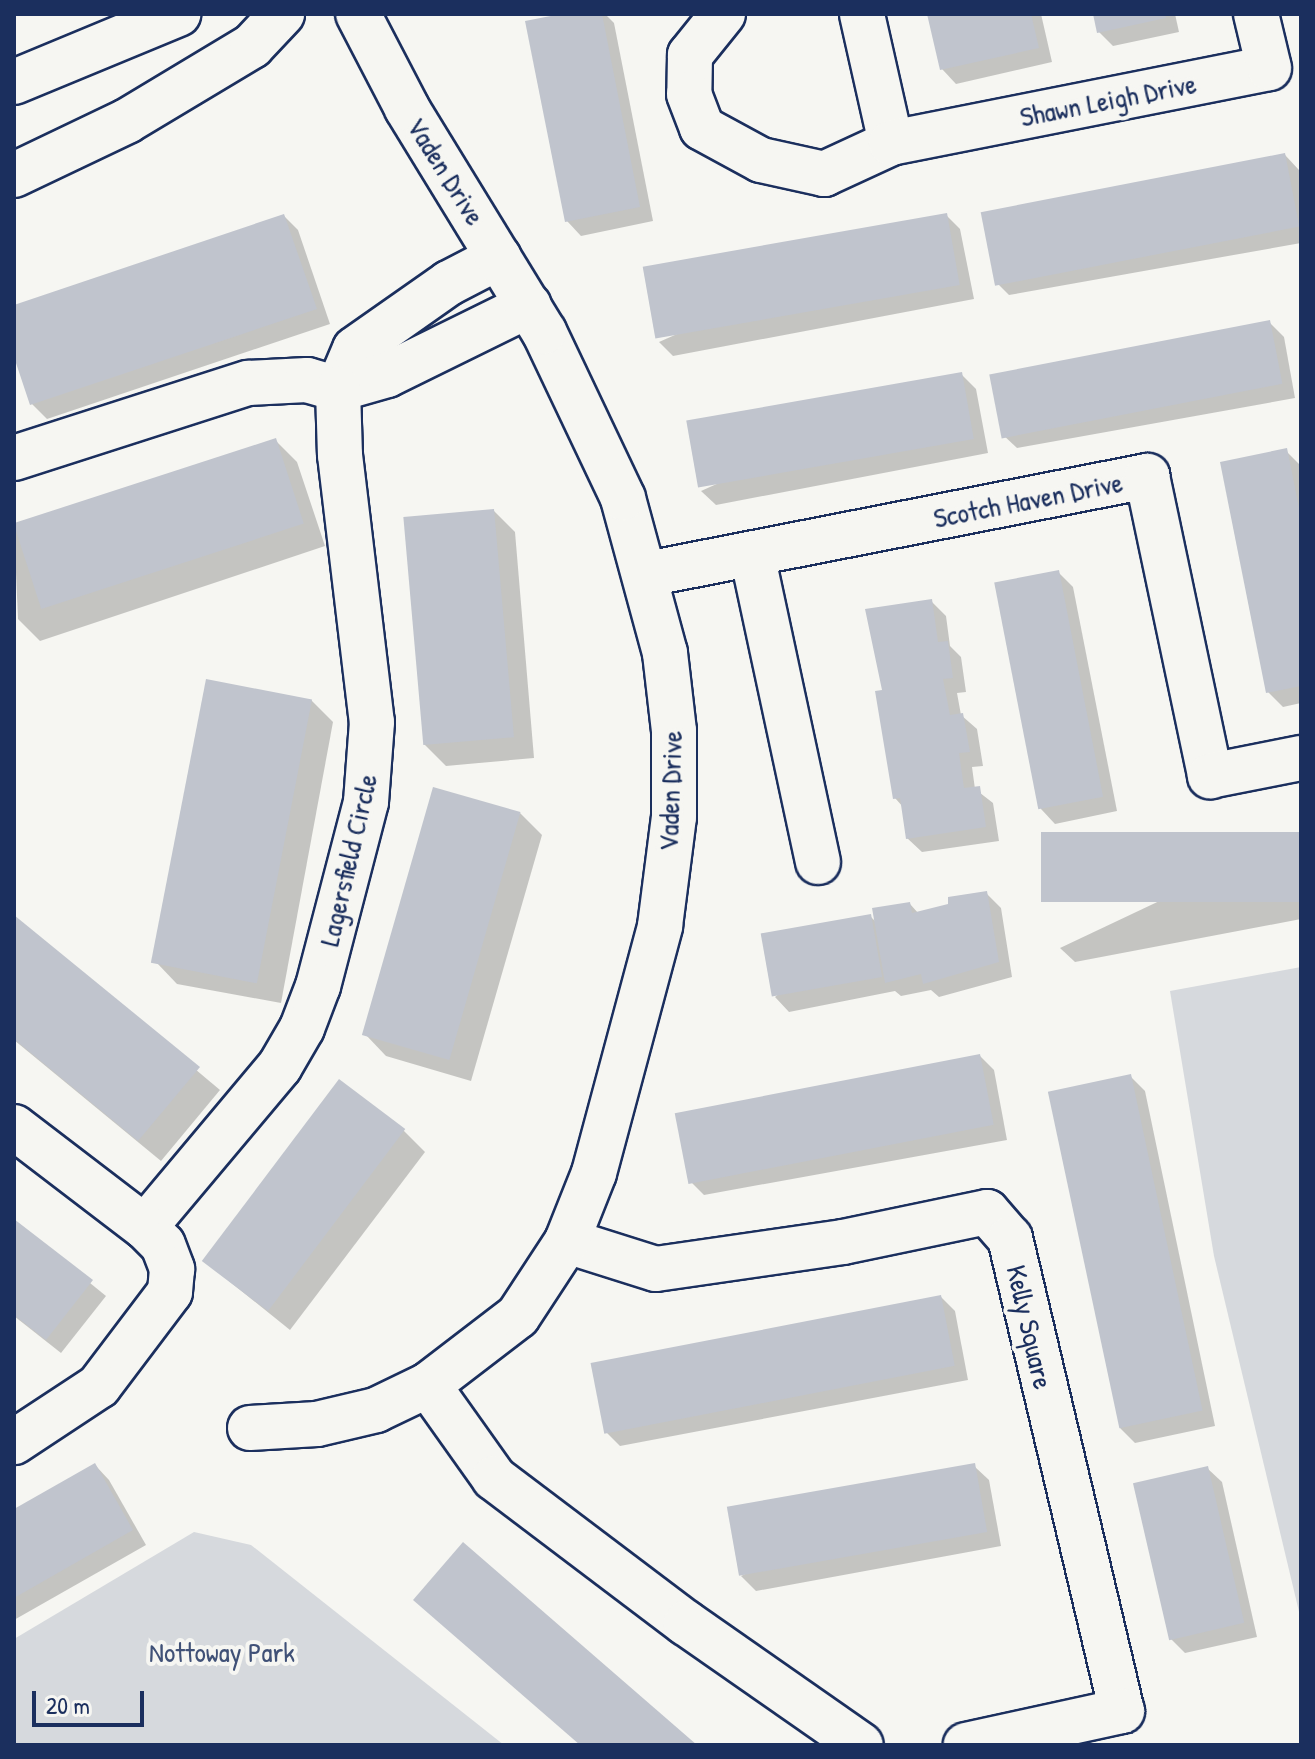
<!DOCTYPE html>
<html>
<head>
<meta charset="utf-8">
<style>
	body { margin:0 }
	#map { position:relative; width:1315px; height:1759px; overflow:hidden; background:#f6f6f2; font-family:"Patrick Hand",sans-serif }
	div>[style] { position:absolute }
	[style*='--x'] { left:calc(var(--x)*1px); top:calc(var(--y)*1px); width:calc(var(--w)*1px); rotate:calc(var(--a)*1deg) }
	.green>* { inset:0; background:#d6d9dd }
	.shadow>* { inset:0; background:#0003 }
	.building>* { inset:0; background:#c0c4cd; transform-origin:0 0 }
	.roads { filter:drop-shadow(2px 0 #1b2f5e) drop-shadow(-2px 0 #1b2f5e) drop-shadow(0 2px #1b2f5e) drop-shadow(0 -2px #1b2f5e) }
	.minor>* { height:44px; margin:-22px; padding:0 22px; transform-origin:22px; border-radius:22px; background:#f6f6f2 }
	.tertiary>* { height:44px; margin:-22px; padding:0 22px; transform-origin:22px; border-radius:22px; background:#f6f6f2 }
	span { translate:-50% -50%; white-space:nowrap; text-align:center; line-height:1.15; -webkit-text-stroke:8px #f6f6f2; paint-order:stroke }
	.street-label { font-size:28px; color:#1b2f5e }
	.park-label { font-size:28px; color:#405177 }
	.frame { position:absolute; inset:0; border:16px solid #1b2f5e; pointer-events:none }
	.scale { position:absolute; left:32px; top:1691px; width:112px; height:36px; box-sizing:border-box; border:4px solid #1b2f5e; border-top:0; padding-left:10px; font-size:24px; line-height:28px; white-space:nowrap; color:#1b2f5e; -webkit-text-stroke:6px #f6f6f2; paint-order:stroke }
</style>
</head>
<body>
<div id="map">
	<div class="green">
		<i style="clip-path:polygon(1301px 967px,1301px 1620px,1214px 1256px,1170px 991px)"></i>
		<i style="clip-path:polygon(194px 1532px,251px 1545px,504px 1745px,14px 1745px,14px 1639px)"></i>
	</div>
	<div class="shadow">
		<i style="clip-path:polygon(571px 14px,605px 14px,614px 23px,653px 221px,581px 236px,567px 221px)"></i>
		<i style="clip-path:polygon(929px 14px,1041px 14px,1052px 62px,956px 84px,942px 69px)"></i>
		<i style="clip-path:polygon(1095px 14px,1175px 14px,1179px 32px,1113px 46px,1099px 32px)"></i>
		<i style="clip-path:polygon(1285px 155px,1299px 170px,1301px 243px,1009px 295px,995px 281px)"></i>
		<i style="clip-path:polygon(946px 215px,960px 229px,974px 299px,673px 356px,659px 342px)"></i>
		<i style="clip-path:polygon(284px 216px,298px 230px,330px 324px,47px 419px,32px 404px,14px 351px,14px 307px)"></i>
		<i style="clip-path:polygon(1269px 322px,1284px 337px,1295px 398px,1017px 448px,1002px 434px)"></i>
		<i style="clip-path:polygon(961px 374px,976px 389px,988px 453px,716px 505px,701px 491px)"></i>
		<i style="clip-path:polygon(275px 440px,297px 462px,325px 546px,40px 641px,18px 619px,14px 527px)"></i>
		<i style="clip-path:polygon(1286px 451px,1301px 466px,1301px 703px,1283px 707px,1268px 692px)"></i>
		<i style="clip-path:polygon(494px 511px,515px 532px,534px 758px,446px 766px,424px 744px)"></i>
		<i style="clip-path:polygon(1058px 572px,1073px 587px,1117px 811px,1055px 824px,1041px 809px)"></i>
		<i style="clip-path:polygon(931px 601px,946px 616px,950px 646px,961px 657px,966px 692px,957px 693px,961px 715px,977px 729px,983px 766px,972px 767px,975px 789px,993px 803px,999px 841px,922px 852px,907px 838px,903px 807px,895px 798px,885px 692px)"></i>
		<i style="clip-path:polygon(311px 700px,333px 722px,281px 1003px,177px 984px,156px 962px)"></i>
		<i style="clip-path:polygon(520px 813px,542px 835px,471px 1081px,386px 1056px,365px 1034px)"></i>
		<i style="clip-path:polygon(1301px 834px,1301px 919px,1075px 962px,1060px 948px)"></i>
		<i style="clip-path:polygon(986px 893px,1001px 908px,1012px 977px,939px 997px,931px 990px,901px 996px,895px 991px,789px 1012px,775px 997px,870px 916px,876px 922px,910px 904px,919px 914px)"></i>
		<i style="clip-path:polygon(14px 917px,220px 1090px,161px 1161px,14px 1040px)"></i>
		<i style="clip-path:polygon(980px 1056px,994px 1070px,1007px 1140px,704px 1195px,689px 1180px)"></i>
		<i style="clip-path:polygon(1130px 1076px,1145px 1091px,1215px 1426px,1135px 1443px,1120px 1428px)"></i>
		<i style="clip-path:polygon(403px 1130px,425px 1152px,290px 1330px,204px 1261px)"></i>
		<i style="clip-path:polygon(14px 1221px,106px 1296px,61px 1353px,14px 1316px)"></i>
		<i style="clip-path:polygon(941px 1297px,955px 1311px,968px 1380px,620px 1446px,605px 1431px)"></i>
		<i style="clip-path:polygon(95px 1465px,109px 1480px,146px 1545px,14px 1620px,14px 1511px)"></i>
		<i style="clip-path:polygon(974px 1466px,989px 1480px,1001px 1546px,756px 1591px,741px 1576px)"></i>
		<i style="clip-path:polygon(1207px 1468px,1222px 1482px,1257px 1637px,1185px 1653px,1171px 1639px)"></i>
	</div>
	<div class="building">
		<i style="clip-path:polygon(561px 14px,602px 14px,640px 207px,565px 222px,525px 21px)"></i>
		<i style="clip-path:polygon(927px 14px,1031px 14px,1039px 48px,940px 70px)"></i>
		<i style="clip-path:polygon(1093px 14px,1165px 14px,1166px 18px,1097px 33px)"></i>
		<i style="left:1285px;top:153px;width:75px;height:310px;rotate:79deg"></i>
		<i style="left:947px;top:213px;width:73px;height:309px;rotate:80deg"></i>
		<i style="clip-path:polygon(284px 214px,317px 309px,30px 405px,14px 357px,14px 305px)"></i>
		<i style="left:1270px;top:320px;width:65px;height:286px;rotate:79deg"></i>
		<i style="left:962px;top:372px;width:68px;height:280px;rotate:80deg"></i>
		<i style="left:276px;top:438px;width:90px;height:276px;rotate:72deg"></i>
		<i style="clip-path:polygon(1287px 448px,1301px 518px,1301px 686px,1266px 693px,1220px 462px)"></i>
		<i style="left:494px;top:509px;width:229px;height:91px;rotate:85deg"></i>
		<i style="left:1059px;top:570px;width:231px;height:66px;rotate:79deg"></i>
		<i style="clip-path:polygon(932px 599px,938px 642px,948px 641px,953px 678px,943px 679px,950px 715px,963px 713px,970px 752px,959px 753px,964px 788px,980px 786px,986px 827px,906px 839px,900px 798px,893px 799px,875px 691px,882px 690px,865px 609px)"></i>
		<i style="left:206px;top:679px;width:108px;height:289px;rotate:11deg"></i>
		<i style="left:433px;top:787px;width:91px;height:258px;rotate:16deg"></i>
		<i style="left:1301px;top:832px;width:70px;height:260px;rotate:90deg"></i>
		<i style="clip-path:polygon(987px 891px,999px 962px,923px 984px,921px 974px,885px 983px,872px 908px,910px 902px,912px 913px,948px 904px,948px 897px)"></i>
		<i style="left:871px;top:914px;width:64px;height:112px;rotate:80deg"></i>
		<i style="clip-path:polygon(14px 915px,200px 1067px,138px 1141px,14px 1039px)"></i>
		<i style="left:980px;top:1054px;width:72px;height:311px;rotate:79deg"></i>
		<i style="left:1131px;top:1074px;width:344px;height:85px;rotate:78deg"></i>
		<i style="left:339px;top:1079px;width:83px;height:228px;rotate:37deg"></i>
		<i style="clip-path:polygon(14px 1219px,93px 1280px,46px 1340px,14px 1315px)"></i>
		<i style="left:941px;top:1295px;width:72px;height:357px;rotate:79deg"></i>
		<i style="clip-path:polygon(95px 1463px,133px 1530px,14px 1598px,14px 1509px)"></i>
		<i style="left:975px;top:1463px;width:70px;height:252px;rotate:80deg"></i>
		<i style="left:1208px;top:1466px;width:161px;height:77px;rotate:77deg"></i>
		<i style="clip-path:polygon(463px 1542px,697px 1745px,580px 1745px,413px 1600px)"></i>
	</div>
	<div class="roads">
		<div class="minor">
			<i style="--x:723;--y:14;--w:53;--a:128.8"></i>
			<i style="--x:690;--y:55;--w:39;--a:91"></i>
			<i style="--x:689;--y:94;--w:36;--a:69"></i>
			<i style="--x:702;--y:128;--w:67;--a:28.5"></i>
			<i style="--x:761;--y:160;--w:65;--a:12.5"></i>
			<i style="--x:824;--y:174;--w:74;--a:-24.8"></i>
			<i style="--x:891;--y:143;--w:132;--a:-102.7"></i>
			<i style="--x:891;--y:143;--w:385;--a:-11.2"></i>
			<i style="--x:1269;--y:68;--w:56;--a:-103.5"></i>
			<i style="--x:338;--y:389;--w:43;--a:-67"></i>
			<i style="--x:355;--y:349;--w:115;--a:-35.1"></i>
			<i style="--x:449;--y:283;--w:56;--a:-27.5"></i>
			<i style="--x:338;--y:389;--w:51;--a:-15.9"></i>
			<i style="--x:387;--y:375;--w:158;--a:-26.2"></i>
			<i style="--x:14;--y:458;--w:246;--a:-17.8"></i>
			<i style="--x:248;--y:383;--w:59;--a:-2.9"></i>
			<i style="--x:307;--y:380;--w:32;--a:16"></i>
			<i style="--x:338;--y:389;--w:66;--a:88.3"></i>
			<i style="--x:340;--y:455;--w:269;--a:83.2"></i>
			<i style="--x:372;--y:722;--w:80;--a:94.3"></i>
			<i style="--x:366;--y:802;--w:190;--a:104.6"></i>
			<i style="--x:318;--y:986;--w:45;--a:110.9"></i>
			<i style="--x:302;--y:1028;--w:44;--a:120.1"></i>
			<i style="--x:280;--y:1066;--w:210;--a:130"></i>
			<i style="--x:752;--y:554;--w:315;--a:77.9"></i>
			<i style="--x:647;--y:574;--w:510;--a:-11.09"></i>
			<i style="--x:1147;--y:476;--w:307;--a:78.1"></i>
			<i style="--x:1210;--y:776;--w:93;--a:-11.2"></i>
			<i style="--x:14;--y:1127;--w:165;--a:37.4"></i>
			<i style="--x:145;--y:1227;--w:25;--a:45"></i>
			<i style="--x:163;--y:1245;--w:26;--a:69"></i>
			<i style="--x:172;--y:1269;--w:23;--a:95"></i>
			<i style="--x:170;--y:1292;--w:118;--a:127.1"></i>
			<i style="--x:99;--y:1386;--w:102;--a:146.6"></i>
			<i style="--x:567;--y:1241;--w:93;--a:17.5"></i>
			<i style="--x:656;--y:1269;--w:189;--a:-8.2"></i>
			<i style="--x:843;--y:1242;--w:147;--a:-11.8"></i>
			<i style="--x:987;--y:1212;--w:35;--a:49"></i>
			<i style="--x:1010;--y:1238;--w:486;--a:76.7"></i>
			<i style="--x:1122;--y:1711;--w:160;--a:167.7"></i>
			<i style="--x:428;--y:1385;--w:114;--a:54.6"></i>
			<i style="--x:494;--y:1478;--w:241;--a:37.1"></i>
			<i style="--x:686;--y:1623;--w:213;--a:34.9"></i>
			<i style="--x:250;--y:1428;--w:67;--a:-3.4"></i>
			<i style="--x:317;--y:1424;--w:61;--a:-13.3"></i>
			<i style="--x:376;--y:1410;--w:58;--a:-25.7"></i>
			<i style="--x:428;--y:1385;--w:113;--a:-37.5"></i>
			<i style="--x:518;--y:1316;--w:90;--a:-56.8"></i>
			<i style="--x:567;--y:1241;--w:73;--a:-68.3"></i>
			<i style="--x:594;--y:1173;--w:256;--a:-75"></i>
			<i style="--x:660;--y:926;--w:110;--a:-82.7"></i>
			<i style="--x:674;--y:817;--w:86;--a:-90"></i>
			<i style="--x:674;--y:731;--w:79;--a:-96.6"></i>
			<i style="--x:665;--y:653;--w:161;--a:-105.2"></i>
			<i style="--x:623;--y:498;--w:184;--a:-115.4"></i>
			<i style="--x:544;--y:332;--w:263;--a:-121.5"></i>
			<i style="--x:407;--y:108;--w:106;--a:-117.5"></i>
		</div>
		<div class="tertiary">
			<i style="--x:14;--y:82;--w:178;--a:-22.5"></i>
			<i style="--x:14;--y:175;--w:125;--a:-25.5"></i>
			<i style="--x:127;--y:121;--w:146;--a:-31"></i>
			<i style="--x:252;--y:46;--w:44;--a:-46.8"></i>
		</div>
	</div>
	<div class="street-label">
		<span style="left:1108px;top:100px;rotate:-11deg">Shawn Leigh Drive</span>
		<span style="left:446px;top:171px;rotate:58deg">Vaden Drive</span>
		<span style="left:1028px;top:500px;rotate:-11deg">Scotch Haven Drive</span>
		<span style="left:670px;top:791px;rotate:-88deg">Vaden Drive</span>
		<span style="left:348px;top:860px;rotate:-77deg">Lagersfield Circle</span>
		<span style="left:1030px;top:1327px;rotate:77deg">Kelly Square</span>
	</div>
	<div class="park-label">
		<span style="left:222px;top:1652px">Nottoway Park</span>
	</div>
	<div class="frame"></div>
	<div class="scale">20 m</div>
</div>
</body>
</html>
